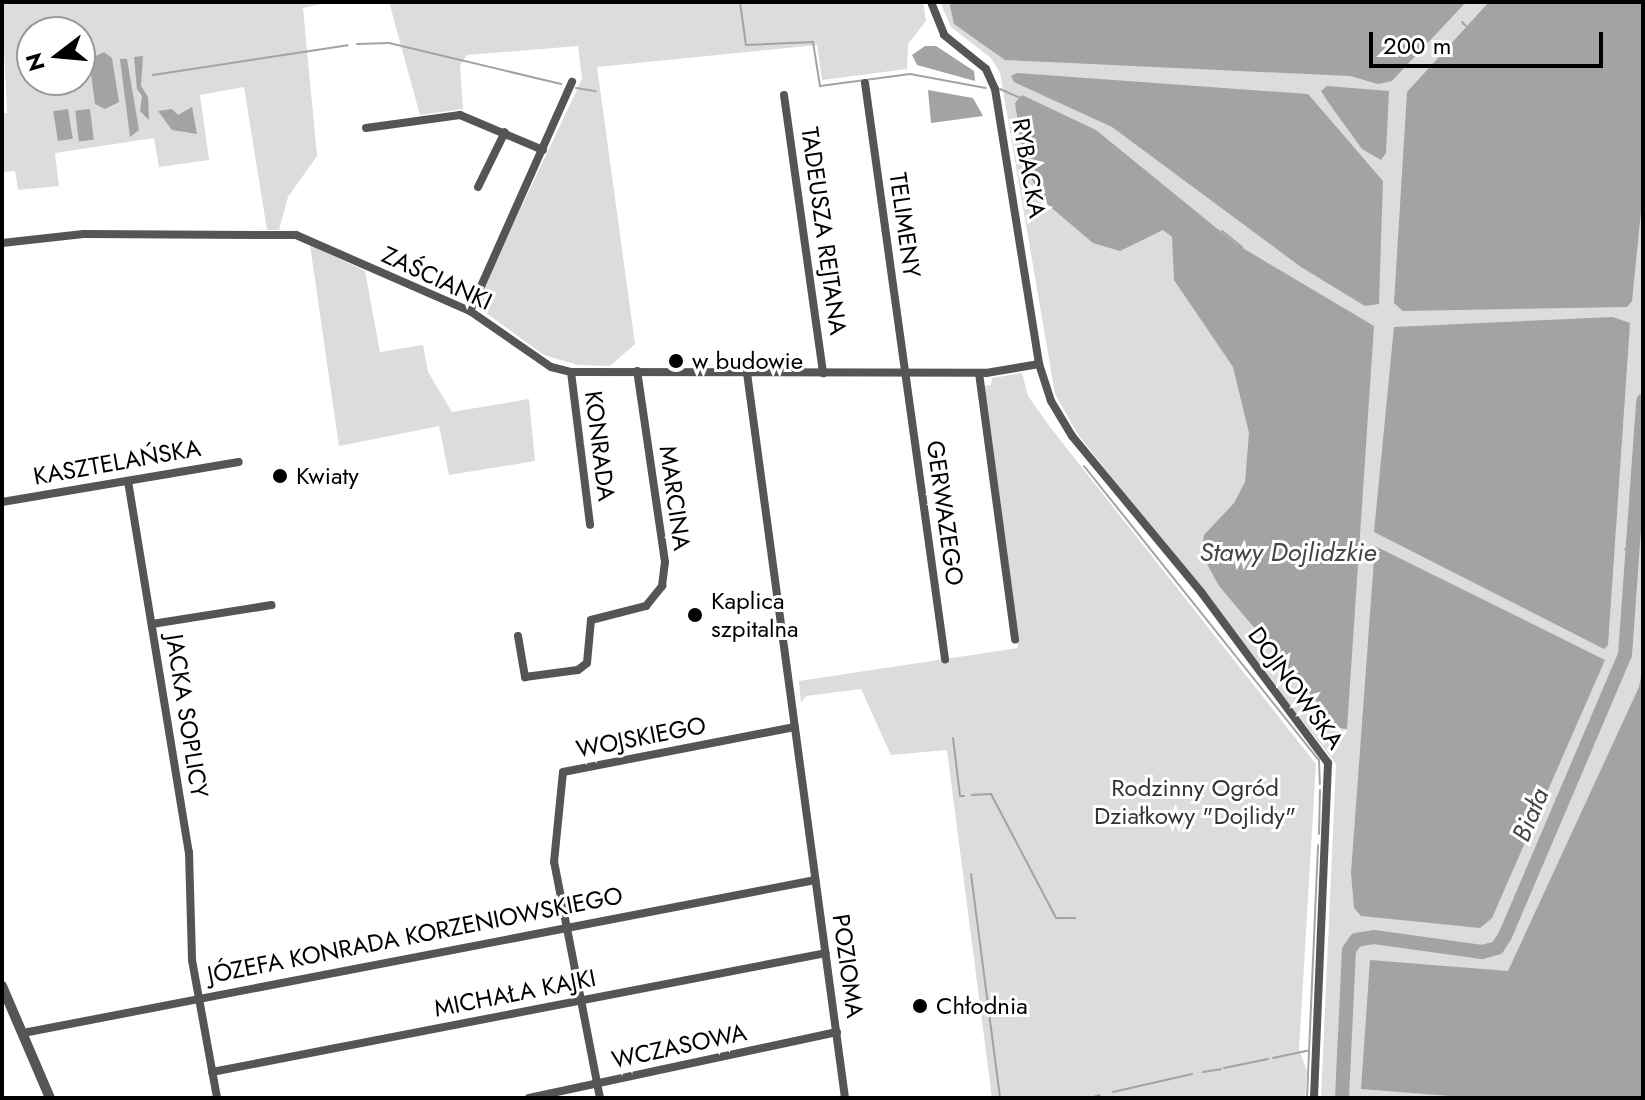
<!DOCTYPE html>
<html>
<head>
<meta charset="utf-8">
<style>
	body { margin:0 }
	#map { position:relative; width:1645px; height:1100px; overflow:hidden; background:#fff; font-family:Jost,sans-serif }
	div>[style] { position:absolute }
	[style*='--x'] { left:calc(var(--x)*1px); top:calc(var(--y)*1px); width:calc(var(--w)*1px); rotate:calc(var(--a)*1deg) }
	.green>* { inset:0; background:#dcdcdc }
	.water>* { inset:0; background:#a3a3a3; transform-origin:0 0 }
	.stream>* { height:2px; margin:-1px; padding:0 1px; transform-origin:1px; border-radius:1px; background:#a3a3a3 }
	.river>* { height:14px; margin:-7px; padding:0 7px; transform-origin:7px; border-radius:7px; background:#a3a3a3 }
	.minor>* { height:8px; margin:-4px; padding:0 4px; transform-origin:4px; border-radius:4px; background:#555 }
	.tertiary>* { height:10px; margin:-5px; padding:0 5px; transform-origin:5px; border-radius:5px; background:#555 }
	.dots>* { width:22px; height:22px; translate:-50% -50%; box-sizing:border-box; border:4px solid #fff; border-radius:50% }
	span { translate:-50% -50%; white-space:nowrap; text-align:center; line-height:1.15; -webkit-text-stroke:6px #fff; paint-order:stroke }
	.street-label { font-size:24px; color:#000 }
	.poi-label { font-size:24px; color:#000 }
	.left { translate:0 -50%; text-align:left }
	.park-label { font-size:24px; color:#333 }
	.water-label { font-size:26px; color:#444; font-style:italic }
	.frame { position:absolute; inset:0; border:4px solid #000; pointer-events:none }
	.north { position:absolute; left:16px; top:16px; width:80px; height:80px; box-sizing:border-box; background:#fff; border:2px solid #999; border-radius:50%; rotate:254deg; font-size:22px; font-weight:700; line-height:32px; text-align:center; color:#000 }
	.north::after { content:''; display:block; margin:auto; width:28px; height:36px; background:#000; clip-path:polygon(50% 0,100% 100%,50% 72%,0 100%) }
	.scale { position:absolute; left:1369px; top:32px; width:234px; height:36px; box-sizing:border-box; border:4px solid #000; border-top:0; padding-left:10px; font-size:24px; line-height:28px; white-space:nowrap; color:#000; -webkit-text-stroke:6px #fff; paint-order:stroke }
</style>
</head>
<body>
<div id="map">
	<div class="green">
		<i style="clip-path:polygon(evenodd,2px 2px,329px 2px,303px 8px,317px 156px,288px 197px,279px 230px,267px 230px,244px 87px,200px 95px,209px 160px,159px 167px,154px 138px,55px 153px,59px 186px,18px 190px,15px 171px,2px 172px,2px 113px,7px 113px,2px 2px,32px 32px,80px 32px,80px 80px,32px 80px,32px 32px)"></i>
		<i style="clip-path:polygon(389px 2px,923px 2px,926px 21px,908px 44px,907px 69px,822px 80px,817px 45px,597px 67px,635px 344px,610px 366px,578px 365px,544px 355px,475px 305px,582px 79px,578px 46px,467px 55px,460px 65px,463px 109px,420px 115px)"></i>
		<i style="clip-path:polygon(940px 2px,1643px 2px,1643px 1098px,1321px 1098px,1336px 764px,1077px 433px,1055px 394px,1000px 73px,991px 58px,951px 27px)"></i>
		<i style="clip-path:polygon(310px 245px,365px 271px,380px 352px,423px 345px,428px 372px,452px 412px,529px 399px,535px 461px,449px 475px,439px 426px,339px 446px)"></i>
		<i style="clip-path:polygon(1022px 373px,1028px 396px,1050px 427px,1316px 764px,1299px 1049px,1307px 1071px,1305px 1098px,992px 1098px,947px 750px,891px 755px,861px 689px,806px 696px,801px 703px,799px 681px,1018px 648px,983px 386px,991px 385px,992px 378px)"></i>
	</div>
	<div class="water">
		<i style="clip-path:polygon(949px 2px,1466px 2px,1392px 81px,1378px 84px,1350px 76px,1005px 60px,954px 24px)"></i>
		<i style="clip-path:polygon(1489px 2px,1643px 2px,1643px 192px,1632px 301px,1627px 307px,1403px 311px,1394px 303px,1407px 92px)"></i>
		<i style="clip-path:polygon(925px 46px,936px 46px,974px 71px,975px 81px,917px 65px,912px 55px)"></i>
		<i style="clip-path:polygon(104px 52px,112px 58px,119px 102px,105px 109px,95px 104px,89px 59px)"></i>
		<i style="clip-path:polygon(143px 56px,141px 86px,148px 97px,149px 120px,140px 111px,142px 96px,137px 89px,134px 57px)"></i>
		<i style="clip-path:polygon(120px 59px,127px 59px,139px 130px,130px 137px)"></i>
		<i style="clip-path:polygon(1017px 73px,1308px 94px,1383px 181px,1379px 304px,1365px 306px,1301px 267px,1112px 127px,1014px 82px,1011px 76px)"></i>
		<i style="clip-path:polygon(1327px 86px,1389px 91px,1386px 153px,1381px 160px,1362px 149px,1328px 102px,1321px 91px)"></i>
		<i style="clip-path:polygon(928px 90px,973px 98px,983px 116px,931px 123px)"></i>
		<i style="clip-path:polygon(1022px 95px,1096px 130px,1236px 244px,1374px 326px,1347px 729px,1339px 728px,1219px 586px,1201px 553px,1204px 535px,1234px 503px,1245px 482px,1249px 433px,1233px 367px,1174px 280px,1172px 237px,1163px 230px,1120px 251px,1093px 243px,1040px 198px,1024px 161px,1015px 103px)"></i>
		<i style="clip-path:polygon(192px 107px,197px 134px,172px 130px,158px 111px,172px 109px,178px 115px)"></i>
		<i style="left:68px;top:109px;width:30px;height:15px;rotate:81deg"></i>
		<i style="left:90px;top:109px;width:31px;height:15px;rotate:83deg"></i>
		<i style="clip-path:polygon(1613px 317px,1630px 323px,1608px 645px,1604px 649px,1374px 532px,1394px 327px)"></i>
		<i style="clip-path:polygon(1375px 546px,1605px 660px,1492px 918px,1480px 928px,1361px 916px,1354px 908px,1351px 873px)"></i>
		<i style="clip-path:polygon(1643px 667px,1643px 1098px,1475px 1098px,1361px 1089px,1370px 960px,1508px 971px,1639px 687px)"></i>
	</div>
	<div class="stream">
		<i style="--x:740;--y:2;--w:43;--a:82.1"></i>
		<i style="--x:746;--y:45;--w:67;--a:-2.6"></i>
		<i style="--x:813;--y:42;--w:45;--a:81"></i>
		<i style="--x:820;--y:86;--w:91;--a:-7.6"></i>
		<i style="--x:910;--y:74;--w:77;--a:10.4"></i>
		<i style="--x:1462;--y:22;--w:6;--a:45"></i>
		<i style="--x:357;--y:44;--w:32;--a:-2"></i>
		<i style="--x:389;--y:43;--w:177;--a:13.4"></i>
		<i style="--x:153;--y:75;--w:197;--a:-8.7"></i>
		<i style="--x:576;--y:88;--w:20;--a:9"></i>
		<i style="--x:1000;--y:89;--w:22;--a:24"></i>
		<i style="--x:1222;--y:231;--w:26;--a:39"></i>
		<i style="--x:1084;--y:466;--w:376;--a:51.4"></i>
		<i style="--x:1319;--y:760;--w:24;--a:88"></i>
		<i style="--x:1625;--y:549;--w:9;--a:6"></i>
		<i style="--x:953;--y:738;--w:58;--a:83.1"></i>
		<i style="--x:960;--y:796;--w:4;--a:0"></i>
		<i style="--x:972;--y:795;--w:19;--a:-3"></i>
		<i style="--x:991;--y:794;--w:140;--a:62.3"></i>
		<i style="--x:1056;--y:918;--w:19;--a:0"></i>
		<i style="--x:1556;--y:799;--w:8;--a:23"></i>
		<i style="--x:1319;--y:834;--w:44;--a:-88.7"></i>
		<i style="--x:971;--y:874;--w:226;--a:82.6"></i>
		<i style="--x:1340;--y:1049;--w:3;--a:0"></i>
		<i style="--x:1273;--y:1058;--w:35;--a:-12"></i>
		<i style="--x:1224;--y:1068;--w:45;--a:-11.6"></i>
		<i style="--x:1203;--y:1072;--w:18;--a:-9"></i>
		<i style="--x:1113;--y:1092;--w:81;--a:-12.8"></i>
		<i style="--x:1090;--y:1098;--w:10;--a:-17"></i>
		<i style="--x:1307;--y:1098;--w:253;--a:-87.5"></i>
	</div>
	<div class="river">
		<i style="--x:1342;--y:1098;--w:148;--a:-87.3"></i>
		<i style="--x:1349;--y:950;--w:12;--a:-55"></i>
		<i style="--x:1356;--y:940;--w:18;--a:-9"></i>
		<i style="--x:1374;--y:937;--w:109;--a:7.9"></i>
		<i style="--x:1482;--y:952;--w:16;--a:-15"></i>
		<i style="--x:1497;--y:948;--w:14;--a:-56"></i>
		<i style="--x:1505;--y:936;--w:306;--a:-66.9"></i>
		<i style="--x:1625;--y:655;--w:255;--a:-85.9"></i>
	</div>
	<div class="minor">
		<i style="--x:931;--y:2;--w:35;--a:68"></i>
		<i style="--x:944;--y:35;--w:54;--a:39"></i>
		<i style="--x:986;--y:69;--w:22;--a:66"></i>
		<i style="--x:995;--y:89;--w:278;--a:80.9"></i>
		<i style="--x:1039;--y:364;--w:39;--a:72"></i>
		<i style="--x:1051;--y:401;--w:41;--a:59"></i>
		<i style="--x:1072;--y:436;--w:202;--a:50.4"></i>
		<i style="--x:1201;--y:592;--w:213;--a:53.4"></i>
		<i style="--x:1328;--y:763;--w:335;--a:92.4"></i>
		<i style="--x:865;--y:83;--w:582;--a:82.09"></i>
		<i style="--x:784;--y:95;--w:281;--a:82"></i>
		<i style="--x:366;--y:128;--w:95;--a:-7.9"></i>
		<i style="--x:460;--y:115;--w:90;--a:22.9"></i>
		<i style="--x:478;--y:187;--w:61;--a:-63.9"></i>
		<i style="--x:2;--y:243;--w:82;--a:-6.3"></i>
		<i style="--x:84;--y:234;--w:212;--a:0.3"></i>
		<i style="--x:296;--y:235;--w:190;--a:23.6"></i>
		<i style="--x:470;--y:311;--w:98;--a:34.7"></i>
		<i style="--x:551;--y:367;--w:21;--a:14"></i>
		<i style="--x:571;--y:372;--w:415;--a:0.1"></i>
		<i style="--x:986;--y:373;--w:54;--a:-9.6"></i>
		<i style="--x:470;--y:311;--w:251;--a:-66"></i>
		<i style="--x:571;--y:372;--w:154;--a:82.9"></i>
		<i style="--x:747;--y:373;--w:732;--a:82.3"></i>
		<i style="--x:979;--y:373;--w:269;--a:82.3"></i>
		<i style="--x:128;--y:481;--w:376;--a:80.7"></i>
		<i style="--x:189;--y:852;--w:108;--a:88.4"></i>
		<i style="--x:192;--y:960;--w:140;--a:79.7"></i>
		<i style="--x:2;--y:502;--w:240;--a:-9.6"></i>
		<i style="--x:152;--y:624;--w:121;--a:-9"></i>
		<i style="--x:518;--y:636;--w:42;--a:80.3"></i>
		<i style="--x:525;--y:677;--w:53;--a:-7.5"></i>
		<i style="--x:578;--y:670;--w:11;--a:-38"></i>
		<i style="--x:587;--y:663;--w:43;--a:-84.7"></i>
		<i style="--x:591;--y:620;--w:57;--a:-14.3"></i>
		<i style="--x:646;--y:606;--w:26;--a:-51"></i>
		<i style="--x:662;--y:586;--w:24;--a:-83"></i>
		<i style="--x:665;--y:562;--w:193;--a:-98.3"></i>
		<i style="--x:23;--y:1033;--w:807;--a:-10.93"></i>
		<i style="--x:212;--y:1072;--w:625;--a:-10.97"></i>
		<i style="--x:529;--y:1098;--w:315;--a:-12.1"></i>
		<i style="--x:600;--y:1098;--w:240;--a:-101"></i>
		<i style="--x:554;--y:862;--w:90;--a:-84.3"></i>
		<i style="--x:563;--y:772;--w:236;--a:-11"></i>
	</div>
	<div class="tertiary">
		<i style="--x:2;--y:986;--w:122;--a:66.8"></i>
	</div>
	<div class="dots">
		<i style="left:676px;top:361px;background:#000"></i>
		<i style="left:280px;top:476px;background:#000"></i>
		<i style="left:695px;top:615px;background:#000"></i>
		<i style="left:920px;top:1006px;background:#000"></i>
	</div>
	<div class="street-label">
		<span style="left:1029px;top:168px;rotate:80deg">RYBACKA</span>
		<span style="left:905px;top:225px;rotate:82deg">TELIMENY</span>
		<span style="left:824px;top:231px;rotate:82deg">TADEUSZA REJTANA</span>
		<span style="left:437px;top:278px;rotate:25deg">ZAŚCIANKI</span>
		<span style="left:600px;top:446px;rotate:83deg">KONRADA</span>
		<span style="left:117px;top:462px;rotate:-10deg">KASZTELAŃSKA</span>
		<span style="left:675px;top:498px;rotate:82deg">MARCINA</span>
		<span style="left:945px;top:513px;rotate:82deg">GERWAZEGO</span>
		<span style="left:1296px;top:688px;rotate:54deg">DOJNOWSKA</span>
		<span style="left:187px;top:716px;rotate:81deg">JACKA SOPLICY</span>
		<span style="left:641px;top:737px;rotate:-11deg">WOJSKIEGO</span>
		<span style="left:415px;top:935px;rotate:-11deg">JÓZEFA KONRADA KORZENIOWSKIEGO</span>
		<span style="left:848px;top:966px;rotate:82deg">POZIOMA</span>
		<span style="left:515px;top:993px;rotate:-11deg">MICHAŁA KAJKI</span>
		<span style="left:679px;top:1046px;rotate:-12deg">WCZASOWA</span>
	</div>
	<div class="poi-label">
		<span class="left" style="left:692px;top:361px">w budowie</span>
		<span class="left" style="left:296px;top:476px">Kwiaty</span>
		<span class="left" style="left:711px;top:615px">Kaplica<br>szpitalna</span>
		<span class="left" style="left:936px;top:1006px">Chłodnia</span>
	</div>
	<div class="park-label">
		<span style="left:1195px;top:802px">Rodzinny Ogród<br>Działkowy "Dojlidy"</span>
	</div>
	<div class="water-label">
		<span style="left:1288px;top:553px">Stawy Dojlidzkie</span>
		<span style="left:1531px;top:815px;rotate:-67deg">Biała</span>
	</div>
	<div class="frame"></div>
	<div class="north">N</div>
	<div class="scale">200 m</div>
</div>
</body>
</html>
